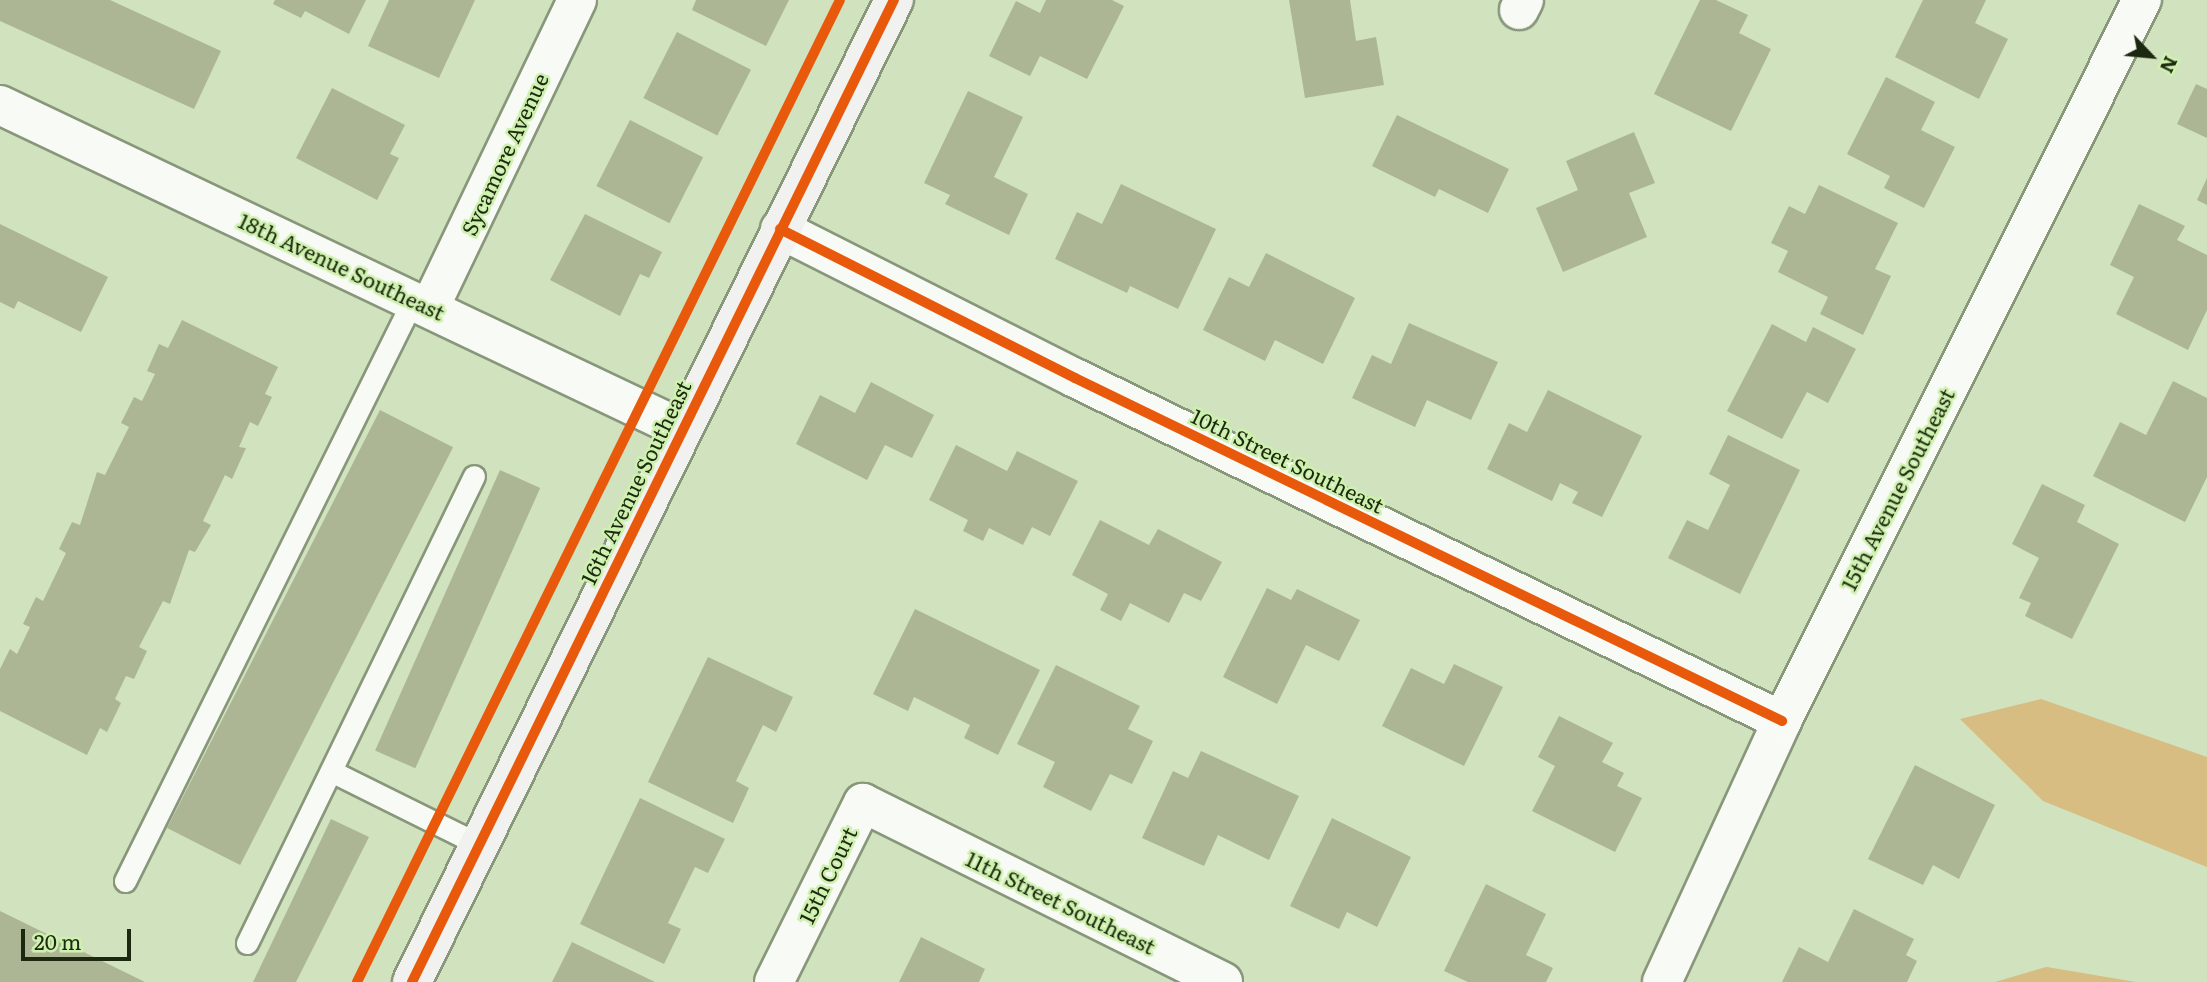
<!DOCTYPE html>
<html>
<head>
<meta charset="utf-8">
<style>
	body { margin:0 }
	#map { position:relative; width:2207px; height:982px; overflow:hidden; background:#d0e2be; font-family:Literata,serif }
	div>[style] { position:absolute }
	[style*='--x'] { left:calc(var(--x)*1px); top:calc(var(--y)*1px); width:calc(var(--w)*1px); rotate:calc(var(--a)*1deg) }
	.forest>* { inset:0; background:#d7bd82 }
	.building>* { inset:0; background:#adb694; transform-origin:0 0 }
	.roads { filter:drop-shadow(2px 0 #88967a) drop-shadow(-2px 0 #88967a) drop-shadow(0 2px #88967a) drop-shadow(0 -2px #88967a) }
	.lane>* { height:21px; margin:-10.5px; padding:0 10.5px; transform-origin:10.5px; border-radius:10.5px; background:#f8fbf5 }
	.street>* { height:38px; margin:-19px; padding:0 19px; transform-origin:19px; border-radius:19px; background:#f8fbf5 }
	.secondary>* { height:38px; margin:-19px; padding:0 19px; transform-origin:19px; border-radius:19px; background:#f1f2ef }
	.cycleway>* { height:10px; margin:-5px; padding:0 5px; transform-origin:5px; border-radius:5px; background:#e8590c }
	span { translate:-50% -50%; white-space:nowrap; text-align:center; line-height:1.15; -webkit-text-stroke:5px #cff1af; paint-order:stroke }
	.street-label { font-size:21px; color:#1c280f }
	.north { position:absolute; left:2116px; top:21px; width:70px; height:70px; -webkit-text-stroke:5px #cff1af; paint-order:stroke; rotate:116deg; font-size:19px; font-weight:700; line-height:28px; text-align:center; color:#1c280f }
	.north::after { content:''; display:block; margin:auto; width:24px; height:32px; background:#1c280f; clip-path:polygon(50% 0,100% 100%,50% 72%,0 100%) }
	.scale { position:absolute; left:21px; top:929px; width:110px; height:32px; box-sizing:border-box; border:4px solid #1c280f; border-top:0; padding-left:9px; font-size:21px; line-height:24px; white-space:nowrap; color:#1c280f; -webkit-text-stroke:5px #cff1af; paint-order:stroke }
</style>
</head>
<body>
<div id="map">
	<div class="forest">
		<i style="clip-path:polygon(2041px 699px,2207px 757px,2207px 867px,2043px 801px,1960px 719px)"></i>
		<i style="clip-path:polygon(2046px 967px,2047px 967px,2136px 982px,1995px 982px)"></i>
	</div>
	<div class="building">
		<i style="clip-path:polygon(0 0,110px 0,221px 51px,194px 109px,0 21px)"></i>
		<i style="clip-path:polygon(275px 0,366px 0,349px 34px,305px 11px,301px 18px,273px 4px)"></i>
		<i style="clip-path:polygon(389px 0,475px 0,439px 78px,368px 46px)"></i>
		<i style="clip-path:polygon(696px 0,789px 0,766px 46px,692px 10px)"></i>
		<i style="clip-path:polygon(1046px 0,1112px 0,1124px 6px,1087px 79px,1040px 56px,1030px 76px,989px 56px,1016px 1px,1040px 13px)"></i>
		<i style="clip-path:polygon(1289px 0,1350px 0,1356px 41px,1376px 37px,1384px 85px,1305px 98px)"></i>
		<i style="clip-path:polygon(1700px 0,1716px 0,1748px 15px,1739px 33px,1771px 49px,1731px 131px,1654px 94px)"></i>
		<i style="clip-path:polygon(1923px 0,1986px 0,1975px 23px,2008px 39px,1979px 99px,1895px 57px)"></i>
		<i style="left:677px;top:32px;width:83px;height:74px;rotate:27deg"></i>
		<i style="clip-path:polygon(1886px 77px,1935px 102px,1921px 130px,1955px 147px,1924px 208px,1884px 188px,1890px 176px,1847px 154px)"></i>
		<i style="clip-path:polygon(2196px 84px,2207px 89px,2207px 138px,2177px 124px)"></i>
		<i style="clip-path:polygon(332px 88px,405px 125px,390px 154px,399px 158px,377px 200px,296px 158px)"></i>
		<i style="clip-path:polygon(968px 91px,1023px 117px,994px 177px,1028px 194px,1009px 235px,945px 204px,950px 195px,924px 183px)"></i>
		<i style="clip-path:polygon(1397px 115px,1509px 169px,1488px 213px,1439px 189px,1435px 197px,1372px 166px)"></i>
		<i style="left:630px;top:120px;width:82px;height:74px;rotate:27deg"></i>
		<i style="clip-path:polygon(1634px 132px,1655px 183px,1629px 193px,1647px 237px,1563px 272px,1536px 208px,1578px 190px,1566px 161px)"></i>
		<i style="clip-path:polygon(2207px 178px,2207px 205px,2197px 200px)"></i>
		<i style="clip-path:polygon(1121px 184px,1216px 229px,1178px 309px,1130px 286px,1127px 293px,1055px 259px,1077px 212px,1102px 224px)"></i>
		<i style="clip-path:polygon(1819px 185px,1898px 223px,1875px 269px,1891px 276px,1863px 335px,1820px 314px,1828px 297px,1778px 272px,1788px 251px,1771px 243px,1789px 206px,1805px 214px)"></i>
		<i style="clip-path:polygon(2139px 204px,2185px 226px,2177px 240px,2207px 255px,2207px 310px,2188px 350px,2116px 314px,2134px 277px,2110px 265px)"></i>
		<i style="clip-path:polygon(585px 214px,662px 252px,649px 278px,640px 274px,620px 316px,550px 280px)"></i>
		<i style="clip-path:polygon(0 224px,108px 277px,81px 332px,18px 301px,14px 309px,0 302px)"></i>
		<i style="clip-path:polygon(1266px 253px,1355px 298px,1323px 364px,1275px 340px,1265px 361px,1203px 330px,1229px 277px,1249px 287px)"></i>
		<i style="clip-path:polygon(182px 320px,278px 367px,265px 394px,272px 397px,258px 426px,250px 422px,239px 447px,246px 448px,232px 479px,225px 475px,203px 521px,211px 525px,195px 552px,189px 550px,170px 604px,163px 601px,139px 647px,147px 651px,134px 679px,126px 676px,115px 699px,121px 703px,107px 732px,100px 728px,87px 755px,0 711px,0 669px,10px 649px,17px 654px,30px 627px,23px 624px,36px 597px,43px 601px,66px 553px,59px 549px,72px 522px,80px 525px,97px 472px,105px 475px,129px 427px,121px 423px,134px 397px,142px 401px,155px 374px,147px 371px,159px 344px,168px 348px)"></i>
		<i style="clip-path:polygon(1409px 323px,1498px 362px,1471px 420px,1427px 400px,1415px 427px,1352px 398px,1372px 355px,1391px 364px)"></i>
		<i style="clip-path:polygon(1772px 324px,1806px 342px,1813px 327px,1856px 349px,1828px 403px,1807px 392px,1782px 439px,1727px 411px)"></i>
		<i style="clip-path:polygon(2173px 381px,2207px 398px,2207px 477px,2185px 522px,2093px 476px,2120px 422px,2146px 435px)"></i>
		<i style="clip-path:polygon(871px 382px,934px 415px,912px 458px,885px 445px,867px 480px,796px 444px,820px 395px,855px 413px)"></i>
		<i style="clip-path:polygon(1548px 390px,1642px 436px,1602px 517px,1572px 503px,1578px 492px,1560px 483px,1552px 501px,1487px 469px,1509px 423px,1527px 432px)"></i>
		<i style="left:380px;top:410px;width:82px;height:469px;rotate:27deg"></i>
		<i style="clip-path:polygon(1728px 435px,1800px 470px,1740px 594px,1668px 558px,1687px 520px,1708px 530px,1730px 485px,1709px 474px)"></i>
		<i style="clip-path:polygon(956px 445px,1007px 471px,1017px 451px,1078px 481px,1050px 536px,1032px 527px,1023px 545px,989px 528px,983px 541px,963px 531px,968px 520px,929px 500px)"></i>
		<i style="left:500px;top:470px;width:44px;height:307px;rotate:24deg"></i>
		<i style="clip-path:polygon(2042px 484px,2085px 505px,2077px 522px,2119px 544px,2072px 639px,2025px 616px,2031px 603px,2019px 598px,2039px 558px,2012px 544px)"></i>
		<i style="clip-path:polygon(1100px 520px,1149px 545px,1158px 529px,1222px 562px,1201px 601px,1184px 593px,1169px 623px,1130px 603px,1121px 621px,1100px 610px,1108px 594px,1072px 575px)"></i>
		<i style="clip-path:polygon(1267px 588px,1291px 600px,1297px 589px,1360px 620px,1339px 661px,1306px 645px,1277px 704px,1223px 677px)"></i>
		<i style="clip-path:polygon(915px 609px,1040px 670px,998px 755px,964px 738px,970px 725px,914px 697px,908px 711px,873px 694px)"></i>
		<i style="clip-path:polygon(708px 657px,793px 697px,776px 732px,763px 725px,736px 781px,749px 788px,733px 823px,648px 782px)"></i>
		<i style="clip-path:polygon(1454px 664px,1503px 687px,1464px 766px,1382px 726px,1411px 668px,1444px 684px)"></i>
		<i style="clip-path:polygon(1056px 665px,1140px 706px,1128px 729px,1153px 741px,1132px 784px,1110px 774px,1091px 811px,1043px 787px,1055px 762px,1017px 744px)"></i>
		<i style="clip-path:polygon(1559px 716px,1613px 743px,1602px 762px,1624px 773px,1617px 786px,1642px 798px,1615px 852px,1532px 811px,1555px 766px,1538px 757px)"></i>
		<i style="clip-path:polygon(1201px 751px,1299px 796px,1269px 860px,1218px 835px,1204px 866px,1142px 838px,1173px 771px,1188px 778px)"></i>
		<i style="clip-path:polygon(1915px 765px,1995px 805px,1959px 879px,1933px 865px,1923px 885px,1868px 859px)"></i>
		<i style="clip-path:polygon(640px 798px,725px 839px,708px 873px,695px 867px,668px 923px,681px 929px,664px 964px,580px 924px)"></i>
		<i style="clip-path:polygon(1332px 818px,1411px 857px,1377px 927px,1347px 912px,1339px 929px,1290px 906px)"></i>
		<i style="clip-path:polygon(331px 819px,369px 837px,296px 982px,253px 982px)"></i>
		<i style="clip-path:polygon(1486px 884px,1546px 914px,1526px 955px,1553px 968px,1546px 982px,1468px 982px,1444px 971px)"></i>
		<i style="clip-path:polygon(1854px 909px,1914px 939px,1906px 955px,1917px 961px,1907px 982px,1782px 982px,1799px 947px,1828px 962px)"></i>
		<i style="clip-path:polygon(0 911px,145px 982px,0 982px)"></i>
		<i style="clip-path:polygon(921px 937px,985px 969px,979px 982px,899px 982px)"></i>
		<i style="clip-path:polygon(572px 942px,655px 982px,552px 982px)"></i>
	</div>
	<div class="roads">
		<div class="lane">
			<i style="--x:331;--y:771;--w:166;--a:26.4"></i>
			<i style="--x:125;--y:881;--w:648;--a:-63.63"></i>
			<i style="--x:247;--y:943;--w:519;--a:-64.08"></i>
		</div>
		<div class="street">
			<i style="--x:1519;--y:10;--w:11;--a:-63"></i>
			<i style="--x:0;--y:105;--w:755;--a:25.41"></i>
			<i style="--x:780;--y:229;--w:330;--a:26.8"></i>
			<i style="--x:1075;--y:378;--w:786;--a:25.88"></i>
			<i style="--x:430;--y:307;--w:340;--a:-64.4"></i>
			<i style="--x:774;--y:982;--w:200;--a:-63.6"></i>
			<i style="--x:863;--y:803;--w:402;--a:26.4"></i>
			<i style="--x:1662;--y:982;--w:287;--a:-65.3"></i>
			<i style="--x:1782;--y:721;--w:806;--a:-63.47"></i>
		</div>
		<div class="secondary">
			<i style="--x:412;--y:982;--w:1094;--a:-63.86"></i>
		</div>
	</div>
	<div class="cycleway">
		<i style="--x:780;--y:229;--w:330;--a:26.8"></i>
		<i style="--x:1075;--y:378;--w:786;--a:25.88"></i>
		<i style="--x:357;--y:982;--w:1094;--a:-63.81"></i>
		<i style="--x:412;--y:982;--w:1094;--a:-63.86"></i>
	</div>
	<div class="street-label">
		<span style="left:504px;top:154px;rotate:-65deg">Sycamore Avenue</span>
		<span style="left:342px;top:266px;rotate:25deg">18th Avenue Southeast</span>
		<span style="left:1288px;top:460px;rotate:26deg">10th Street Southeast</span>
		<span style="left:635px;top:482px;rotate:-64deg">16th Avenue Southeast</span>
		<span style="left:1897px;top:489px;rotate:-63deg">15th Avenue Southeast</span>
		<span style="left:827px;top:875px;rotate:-64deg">15th Court</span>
		<span style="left:1061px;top:902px;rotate:26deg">11th Street Southeast</span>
	</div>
	<div class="north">N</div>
	<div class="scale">20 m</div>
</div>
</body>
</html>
